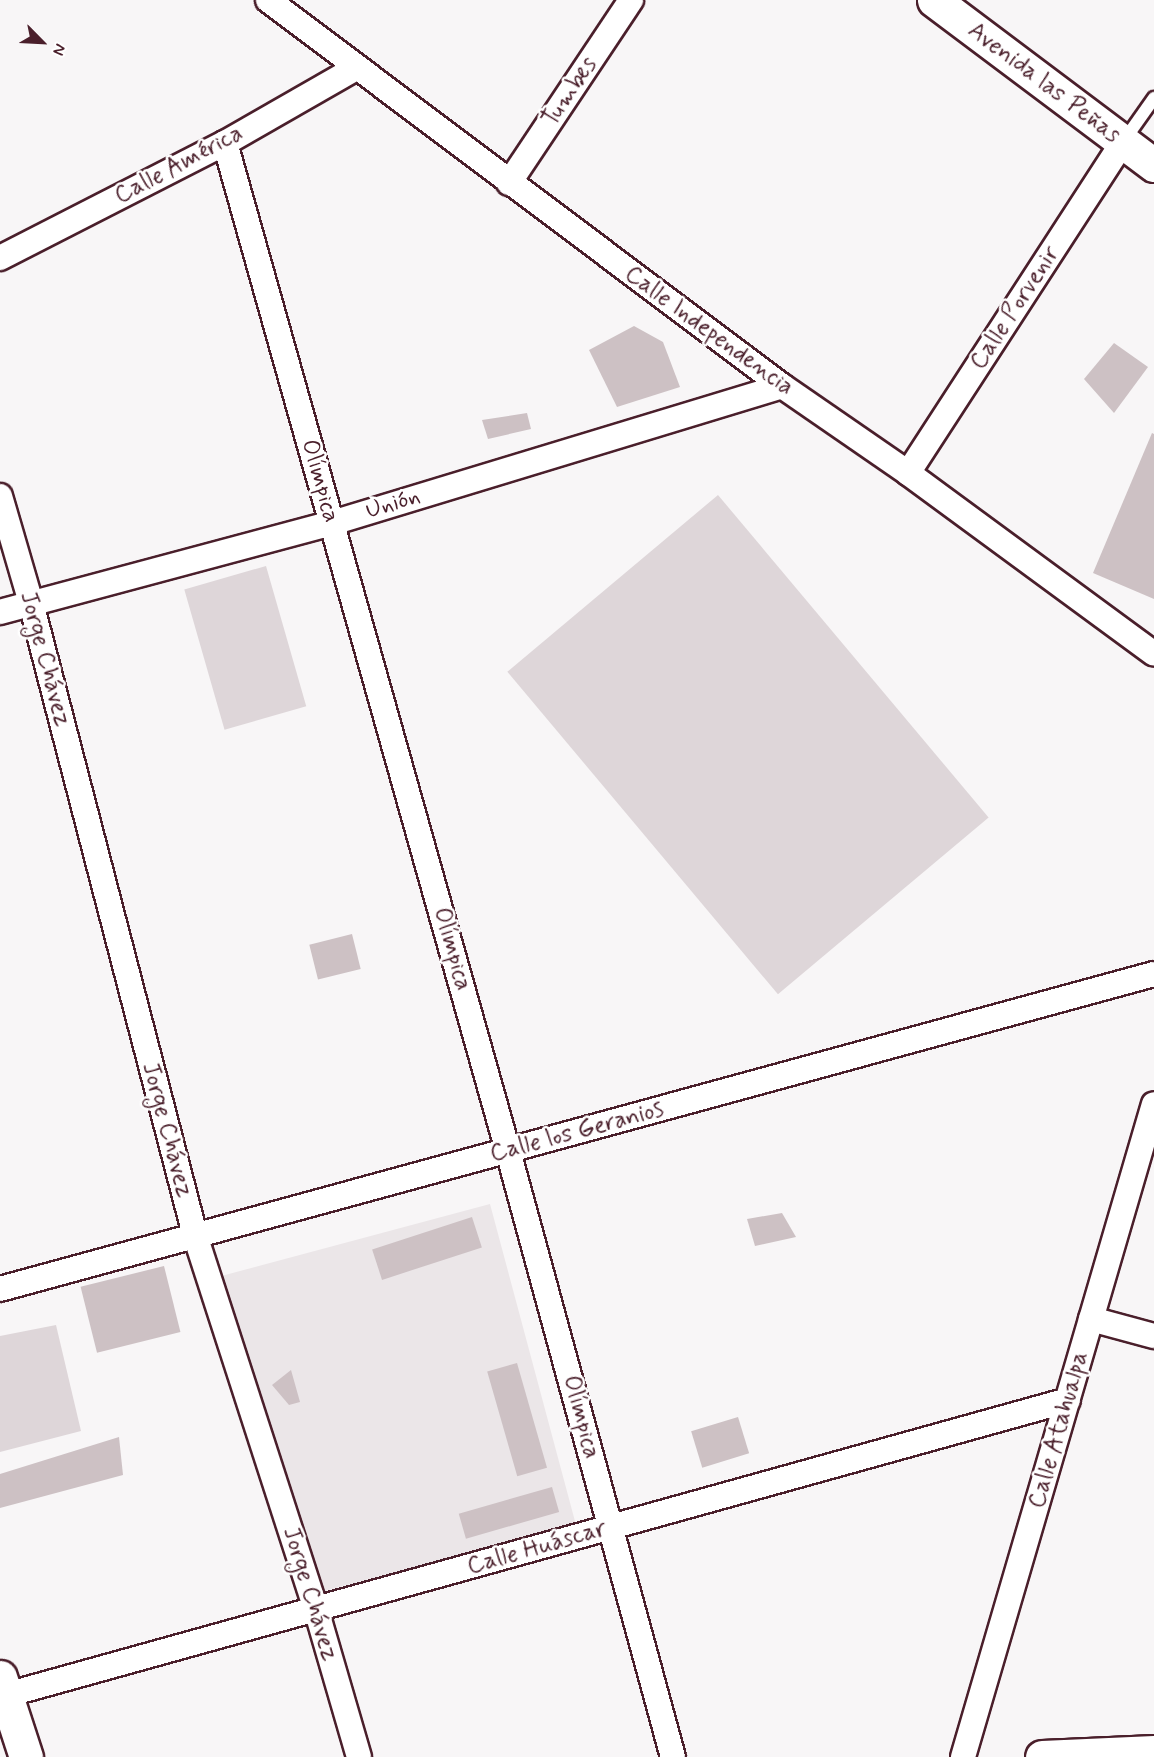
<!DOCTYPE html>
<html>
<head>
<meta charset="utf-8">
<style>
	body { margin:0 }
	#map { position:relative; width:1154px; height:1757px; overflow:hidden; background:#f8f6f7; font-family:Mynerve,sans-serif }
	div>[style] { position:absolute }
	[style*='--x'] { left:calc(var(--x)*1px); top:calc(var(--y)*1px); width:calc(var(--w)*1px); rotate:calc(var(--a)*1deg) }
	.built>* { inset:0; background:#ebe6e8; transform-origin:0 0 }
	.green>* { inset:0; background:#ded6d9; transform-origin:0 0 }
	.building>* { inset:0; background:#cdc1c4; transform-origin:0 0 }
	.roads { filter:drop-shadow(2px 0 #4a1f2b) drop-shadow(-2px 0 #4a1f2b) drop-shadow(0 2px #4a1f2b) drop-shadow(0 -2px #4a1f2b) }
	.lane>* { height:12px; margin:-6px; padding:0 6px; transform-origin:6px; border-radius:6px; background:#fff }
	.street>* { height:24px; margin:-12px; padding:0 12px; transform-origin:12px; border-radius:12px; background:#fff }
	.secondary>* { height:33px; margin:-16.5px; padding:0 16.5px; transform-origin:16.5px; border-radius:16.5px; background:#fff }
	span { translate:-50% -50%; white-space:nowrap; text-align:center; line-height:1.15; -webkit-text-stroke:5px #fff; paint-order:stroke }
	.street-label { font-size:24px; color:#4a1f2b }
	.north { position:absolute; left:12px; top:12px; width:60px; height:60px; -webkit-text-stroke:4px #fff; paint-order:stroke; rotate:114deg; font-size:16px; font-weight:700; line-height:24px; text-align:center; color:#4a1f2b }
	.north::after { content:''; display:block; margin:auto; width:21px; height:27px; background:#4a1f2b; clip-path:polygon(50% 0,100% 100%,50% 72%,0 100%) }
</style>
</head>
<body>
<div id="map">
	<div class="built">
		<i style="left:490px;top:1204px;width:331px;height:280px;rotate:75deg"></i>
	</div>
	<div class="green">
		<i style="left:718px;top:495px;width:421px;height:275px;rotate:50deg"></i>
		<i style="left:266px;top:566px;width:146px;height:85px;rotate:74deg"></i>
		<i style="clip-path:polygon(56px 1325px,81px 1431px,0 1452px,0 1336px)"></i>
	</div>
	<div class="building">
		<i style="clip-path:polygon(634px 326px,663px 342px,680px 387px,617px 407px,589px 350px)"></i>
		<i style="clip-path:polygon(1114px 343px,1148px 367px,1114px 413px,1084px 379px)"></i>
		<i style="clip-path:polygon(527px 413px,531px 429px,488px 439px,482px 420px)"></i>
		<i style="clip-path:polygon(1152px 433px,1154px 434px,1154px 599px,1093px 573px)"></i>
		<i style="left:352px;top:934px;width:36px;height:44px;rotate:76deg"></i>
		<i style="clip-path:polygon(782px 1213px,796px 1237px,755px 1246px,747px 1219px)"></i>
		<i style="left:472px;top:1217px;width:32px;height:105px;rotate:72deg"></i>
		<i style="left:164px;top:1266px;width:68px;height:86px;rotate:76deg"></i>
		<i style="left:517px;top:1363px;width:109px;height:31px;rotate:74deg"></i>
		<i style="clip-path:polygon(291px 1370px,300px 1402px,289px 1405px,272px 1385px)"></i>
		<i style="left:738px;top:1417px;width:38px;height:49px;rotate:73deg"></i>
		<i style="clip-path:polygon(119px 1437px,123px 1475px,0 1508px,0 1474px)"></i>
		<i style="left:552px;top:1487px;width:26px;height:97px;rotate:74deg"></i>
	</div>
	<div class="roads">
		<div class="lane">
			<i style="--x:1123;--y:142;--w:54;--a:-54.8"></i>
		</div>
		<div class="street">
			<i style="--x:268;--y:0;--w:643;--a:36.91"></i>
			<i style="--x:782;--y:386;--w:153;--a:34.6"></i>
			<i style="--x:908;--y:473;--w:305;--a:36.3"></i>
			<i style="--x:225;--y:143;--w:1047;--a:74.32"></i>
			<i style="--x:508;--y:1151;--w:628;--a:74.77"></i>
			<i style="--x:509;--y:183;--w:220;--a:-56.3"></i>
			<i style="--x:0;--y:258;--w:253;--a:-27.1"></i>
			<i style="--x:225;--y:143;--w:151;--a:-29.8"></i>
			<i style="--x:908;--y:473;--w:393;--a:-57"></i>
			<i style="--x:0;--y:496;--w:111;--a:73.8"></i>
			<i style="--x:31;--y:603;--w:653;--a:75.45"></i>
			<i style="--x:195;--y:1235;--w:393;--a:72.1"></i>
			<i style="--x:316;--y:1609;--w:154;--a:73.8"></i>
			<i style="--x:0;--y:612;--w:344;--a:-15"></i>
			<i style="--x:332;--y:523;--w:470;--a:-16.9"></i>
			<i style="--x:0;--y:1289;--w:1196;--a:-15.27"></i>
			<i style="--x:1091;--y:1319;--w:65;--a:15.1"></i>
			<i style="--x:6;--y:1695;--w:1102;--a:-15.52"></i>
			<i style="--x:963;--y:1757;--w:680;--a:-73.7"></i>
		</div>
		<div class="secondary">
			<i style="--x:934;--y:0;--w:275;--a:36.9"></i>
			<i style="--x:0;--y:1677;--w:84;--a:72"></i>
			<i style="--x:1042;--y:1757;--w:112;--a:-2.6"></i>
		</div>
	</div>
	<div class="street-label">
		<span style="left:1044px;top:83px;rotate:37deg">Avenida las Peñas</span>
		<span style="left:570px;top:92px;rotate:-56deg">Tumbes</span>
		<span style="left:179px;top:165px;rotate:-28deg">Calle América</span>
		<span style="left:1015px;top:308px;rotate:-57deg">Calle Porvenir</span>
		<span style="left:709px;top:331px;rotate:36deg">Calle Independencia</span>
		<span style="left:320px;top:481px;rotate:74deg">Olímpica</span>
		<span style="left:393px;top:504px;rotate:-17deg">Unión</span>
		<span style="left:45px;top:659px;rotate:75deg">Jorge Chávez</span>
		<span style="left:452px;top:949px;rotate:74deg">Olímpica</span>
		<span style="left:167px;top:1130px;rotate:75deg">Jorge Chávez</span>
		<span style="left:577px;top:1132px;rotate:-15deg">Calle los Geranios</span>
		<span style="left:581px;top:1417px;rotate:75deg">Olímpica</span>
		<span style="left:1059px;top:1430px;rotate:-74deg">Calle Atahualpa</span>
		<span style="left:537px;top:1548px;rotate:-16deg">Calle Huáscar</span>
		<span style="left:310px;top:1594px;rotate:73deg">Jorge Chávez</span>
	</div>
	<div class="north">N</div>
</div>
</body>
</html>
